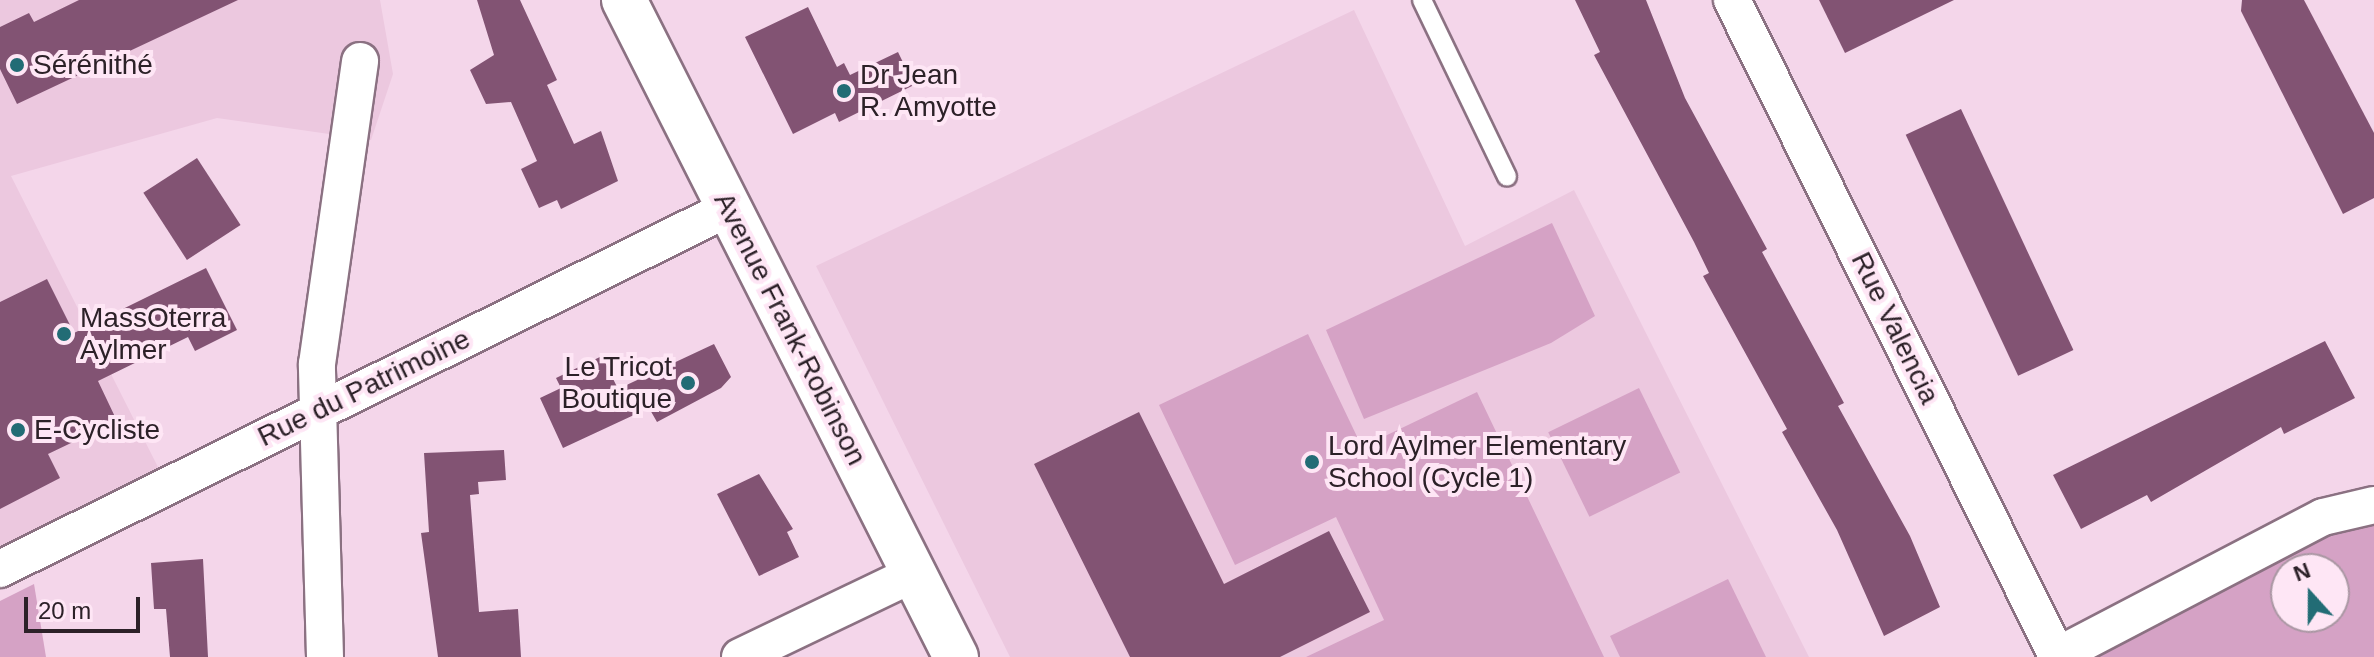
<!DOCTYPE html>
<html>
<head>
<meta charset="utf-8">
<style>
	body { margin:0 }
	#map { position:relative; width:2374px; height:657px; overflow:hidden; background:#f4d6ea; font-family:Arial,sans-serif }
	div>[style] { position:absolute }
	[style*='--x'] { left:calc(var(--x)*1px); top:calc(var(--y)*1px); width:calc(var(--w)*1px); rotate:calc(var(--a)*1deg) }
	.built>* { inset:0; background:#ecc8df }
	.green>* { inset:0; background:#d5a2c5; transform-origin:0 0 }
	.building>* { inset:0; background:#825373; transform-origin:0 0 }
	.roads { filter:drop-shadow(2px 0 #8b7182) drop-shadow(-2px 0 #8b7182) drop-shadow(0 2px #8b7182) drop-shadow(0 -2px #8b7182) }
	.lane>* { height:18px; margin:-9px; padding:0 9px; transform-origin:9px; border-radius:9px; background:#fff }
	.street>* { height:36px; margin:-18px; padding:0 18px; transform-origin:18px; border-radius:18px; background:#fff }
	.secondary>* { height:44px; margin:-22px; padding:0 22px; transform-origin:22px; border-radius:22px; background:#fff }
	.dots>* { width:22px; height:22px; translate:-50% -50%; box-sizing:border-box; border:4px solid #fee6f5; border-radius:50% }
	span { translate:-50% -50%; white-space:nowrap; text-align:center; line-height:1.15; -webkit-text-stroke:8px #fee6f5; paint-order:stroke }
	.poi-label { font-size:28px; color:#2c2128 }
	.left { translate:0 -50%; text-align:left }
	.right { translate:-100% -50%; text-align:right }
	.street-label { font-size:28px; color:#2c2128 }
	.north { position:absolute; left:2270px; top:553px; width:80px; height:80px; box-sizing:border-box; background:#fee6f5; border:2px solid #aa97a3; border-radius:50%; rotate:339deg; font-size:22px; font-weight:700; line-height:32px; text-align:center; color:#2c2128 }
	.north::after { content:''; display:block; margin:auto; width:28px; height:36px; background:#226c75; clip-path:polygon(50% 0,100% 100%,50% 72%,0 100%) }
	.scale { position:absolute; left:24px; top:597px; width:116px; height:36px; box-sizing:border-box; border:4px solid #2c2128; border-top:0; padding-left:10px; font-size:24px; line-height:28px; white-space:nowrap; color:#2c2128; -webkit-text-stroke:6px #fee6f5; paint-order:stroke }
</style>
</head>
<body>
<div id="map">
	<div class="built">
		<i style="clip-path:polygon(0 0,380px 0,393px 74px,371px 140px,217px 118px,11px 176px,163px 477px,0 553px)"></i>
		<i style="clip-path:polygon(1354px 10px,1465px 246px,1574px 190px,1809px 657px,1010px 657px,816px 266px)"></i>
	</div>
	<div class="green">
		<i style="clip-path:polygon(1552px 223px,1595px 316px,1551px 343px,1364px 419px,1326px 330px)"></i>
		<i style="clip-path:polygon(1308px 334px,1362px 447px,1477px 392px,1604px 657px,1306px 657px,1384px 620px,1336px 517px,1235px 565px,1159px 405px)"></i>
		<i style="left:1639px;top:388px;width:94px;height:101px;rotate:64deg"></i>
		<i style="clip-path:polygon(evenodd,2374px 505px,2374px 657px,2055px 657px,2374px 505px,2286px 569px,2334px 569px,2334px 617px,2286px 617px,2286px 569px)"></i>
		<i style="clip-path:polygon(1728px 579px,1766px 657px,1620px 657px,1610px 636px)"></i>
		<i style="clip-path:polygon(34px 584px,46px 657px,0 657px,0 601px)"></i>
	</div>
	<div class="building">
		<i style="clip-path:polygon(79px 0,238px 0,17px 104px,0 69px,0 27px,29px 13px,34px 22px)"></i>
		<i style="clip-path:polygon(477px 0,520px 0,557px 80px,547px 85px,574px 144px,601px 131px,618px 181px,561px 209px,557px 200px,539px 208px,521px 169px,537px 161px,511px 102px,486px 104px,470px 70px,494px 55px)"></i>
		<i style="clip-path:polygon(1575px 0,1646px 0,1685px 98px,1767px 249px,1762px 252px,1844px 403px,1838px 406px,1910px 536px,1940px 607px,1884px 636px,1837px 530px,1782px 432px,1787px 429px,1703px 276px,1709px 273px,1694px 242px,1594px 55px,1600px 52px)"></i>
		<i style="clip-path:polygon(1819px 0,1954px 0,1845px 53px)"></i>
		<i style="clip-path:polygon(2242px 0,2304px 0,2374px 133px,2374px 198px,2343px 214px,2241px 11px)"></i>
		<i style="clip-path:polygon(808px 7px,837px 67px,844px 63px,850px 75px,898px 52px,914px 85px,839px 122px,835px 113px,793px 134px,745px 37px)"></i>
		<i style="left:1961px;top:109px;width:266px;height:61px;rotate:65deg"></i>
		<i style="left:197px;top:158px;width:80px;height:64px;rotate:57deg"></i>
		<i style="clip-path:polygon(206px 268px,237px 330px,195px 351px,188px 337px,98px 381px,117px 421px,48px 454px,60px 478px,0 509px,0 302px,47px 279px,74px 333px)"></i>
		<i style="clip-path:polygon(2325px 341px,2355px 398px,2284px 434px,2281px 427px,2151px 502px,2147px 495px,2081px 529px,2053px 475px)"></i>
		<i style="clip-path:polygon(714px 344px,731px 377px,721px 388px,657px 422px,649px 408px,563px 448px,540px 398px,561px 388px,556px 378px,602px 356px,618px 389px)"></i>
		<i style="clip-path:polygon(1139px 412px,1224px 584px,1329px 531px,1370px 612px,1280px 657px,1130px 657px,1034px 464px)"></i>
		<i style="clip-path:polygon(504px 450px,506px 480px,478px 482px,479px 494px,470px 495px,479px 612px,518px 609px,521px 657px,438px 657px,421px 533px,429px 532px,424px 453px)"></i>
		<i style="clip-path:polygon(759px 474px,793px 529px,787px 532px,799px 557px,759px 576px,717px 494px)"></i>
		<i style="clip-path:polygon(203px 559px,208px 657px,170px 657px,166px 609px,154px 609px,151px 563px)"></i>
	</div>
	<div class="roads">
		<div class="lane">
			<i style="--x:1422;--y:0;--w:196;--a:64.3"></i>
		</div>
		<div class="street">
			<i style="--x:1732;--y:0;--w:732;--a:63.64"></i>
			<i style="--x:0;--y:569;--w:813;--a:-26.34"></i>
			<i style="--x:325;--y:657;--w:293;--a:-91.6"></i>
			<i style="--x:317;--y:364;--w:306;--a:-81.9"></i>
			<i style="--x:740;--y:657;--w:192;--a:-25.6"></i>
			<i style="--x:2055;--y:657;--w:302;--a:-27.6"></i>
			<i style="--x:2323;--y:517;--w:52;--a:-13.2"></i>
		</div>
		<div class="secondary">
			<i style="--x:624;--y:0;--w:736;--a:63.19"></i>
		</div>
	</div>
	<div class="dots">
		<i style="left:17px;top:65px;background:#226c75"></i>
		<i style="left:844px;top:91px;background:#226c75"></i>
		<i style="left:64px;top:334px;background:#226c75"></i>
		<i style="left:688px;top:383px;background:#226c75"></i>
		<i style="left:18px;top:430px;background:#226c75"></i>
		<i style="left:1312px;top:462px;background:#226c75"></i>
	</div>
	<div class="poi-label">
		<span class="left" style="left:33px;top:65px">Sérénithé</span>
		<span class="left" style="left:860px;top:91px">Dr Jean<br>R. Amyotte</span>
		<span class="left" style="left:80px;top:334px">MassOterra<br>Aylmer</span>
		<span class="right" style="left:672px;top:383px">Le Tricot<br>Boutique</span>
		<span class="left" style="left:34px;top:430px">E-Cycliste</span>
		<span class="left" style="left:1328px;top:462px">Lord Aylmer Elementary<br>School (Cycle 1)</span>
	</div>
	<div class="street-label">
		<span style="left:1895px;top:328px;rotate:64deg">Rue Valencia</span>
		<span style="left:790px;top:329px;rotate:63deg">Avenue Frank-Robinson</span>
		<span style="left:364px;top:388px;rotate:-26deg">Rue du Patrimoine</span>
	</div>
	<div class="north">N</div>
	<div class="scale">20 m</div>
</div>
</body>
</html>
